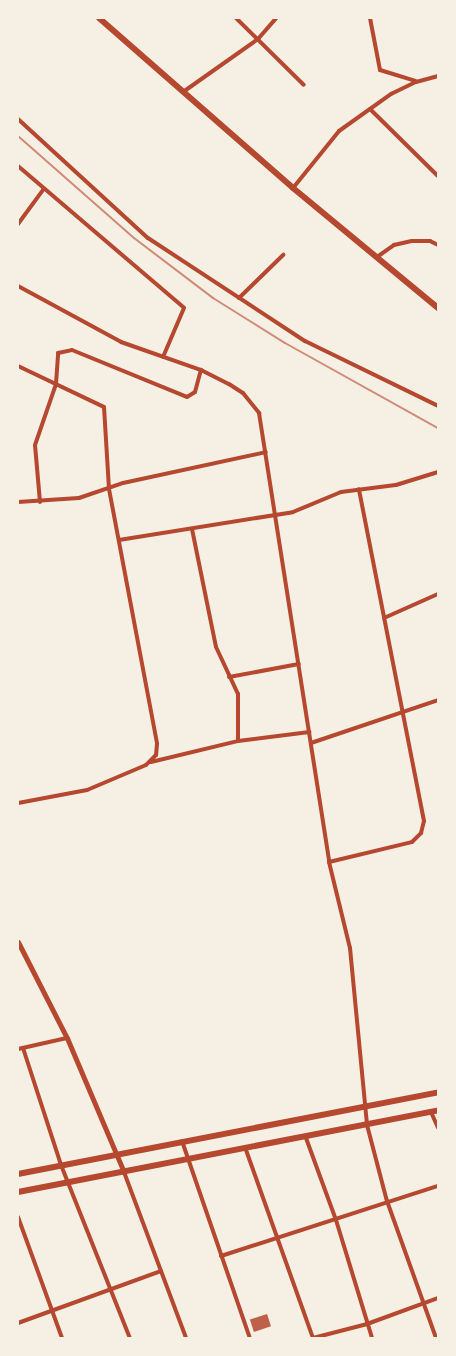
<!DOCTYPE html>
<html>
<head>
<meta charset="utf-8">
<style>
	body { margin:0 }
	#map { position:relative; width:456px; height:1356px; overflow:hidden; background:#f6efe4; font-family:"Titillium Web",sans-serif }
	div>[style] { position:absolute }
	[style*='--x'] { left:calc(var(--x)*1px); top:calc(var(--y)*1px); width:calc(var(--w)*1px); rotate:calc(var(--a)*1deg) }
	.building>* { inset:0; background:#bf614a; transform-origin:0 0 }
	.minor>* { height:4px; margin:-2px; padding:0 2px; transform-origin:2px; border-radius:2px; background:#b5482f }
	.tertiary>* { height:5px; margin:-2.5px; padding:0 2.5px; transform-origin:2.5px; border-radius:2.5px; background:#b5482f }
	.primary>* { height:6px; margin:-3px; padding:0 3px; transform-origin:3px; border-radius:3px; background:#b5482f }
	.rail>* { height:2px; margin:-1px; padding:0 1px; transform-origin:1px; border-radius:1px; background:#cf8b77 }
	span { translate:-50% -50%; white-space:nowrap; text-align:center; line-height:1.15; -webkit-text-stroke:5px #f6efe4; paint-order:stroke }
	.frame { position:absolute; inset:0; border:19px solid #f6efe4; pointer-events:none }
</style>
</head>
<body>
<div id="map">
	<div class="building">
		<i style="left:267px;top:1314px;width:13px;height:18px;rotate:72deg"></i>
	</div>
	<div class="minor">
		<i style="--x:236;--y:18;--w:95;--a:44.6"></i>
		<i style="--x:370;--y:18;--w:53;--a:79.1"></i>
		<i style="--x:380;--y:70;--w:37;--a:17"></i>
		<i style="--x:183;--y:92;--w:92;--a:-35.2"></i>
		<i style="--x:258;--y:39;--w:28;--a:-49"></i>
		<i style="--x:370;--y:109;--w:95;--a:44.6"></i>
		<i style="--x:18;--y:119;--w:176;--a:42.5"></i>
		<i style="--x:148;--y:238;--w:188;--a:33.3"></i>
		<i style="--x:305;--y:341;--w:148;--a:26"></i>
		<i style="--x:18;--y:166;--w:218;--a:40.5"></i>
		<i style="--x:184;--y:308;--w:53;--a:113.2"></i>
		<i style="--x:293;--y:188;--w:73;--a:-51.1"></i>
		<i style="--x:339;--y:131;--w:64;--a:-35.4"></i>
		<i style="--x:391;--y:94;--w:28;--a:-26"></i>
		<i style="--x:416;--y:82;--w:23;--a:-15"></i>
		<i style="--x:18;--y:224;--w:42;--a:-53.7"></i>
		<i style="--x:377;--y:257;--w:21;--a:-35"></i>
		<i style="--x:394;--y:245;--w:18;--a:-13"></i>
		<i style="--x:412;--y:241;--w:18;--a:0"></i>
		<i style="--x:430;--y:241;--w:9;--a:27"></i>
		<i style="--x:18;--y:286;--w:117;--a:28.5"></i>
		<i style="--x:121;--y:342;--w:85;--a:19.3"></i>
		<i style="--x:201;--y:370;--w:31;--a:27"></i>
		<i style="--x:229;--y:384;--w:17;--a:33"></i>
		<i style="--x:243;--y:393;--w:26;--a:51"></i>
		<i style="--x:259;--y:413;--w:454;--a:81.1"></i>
		<i style="--x:329;--y:862;--w:89;--a:76.3"></i>
		<i style="--x:350;--y:948;--w:178;--a:84.5"></i>
		<i style="--x:367;--y:1125;--w:79;--a:75.3"></i>
		<i style="--x:387;--y:1201;--w:145;--a:70.3"></i>
		<i style="--x:239;--y:298;--w:62;--a:-44.3"></i>
		<i style="--x:18;--y:366;--w:95;--a:25.5"></i>
		<i style="--x:104;--y:407;--w:82;--a:86.5"></i>
		<i style="--x:109;--y:489;--w:259;--a:79.3"></i>
		<i style="--x:157;--y:744;--w:11;--a:95"></i>
		<i style="--x:156;--y:755;--w:14;--a:135"></i>
		<i style="--x:146;--y:765;--w:64;--a:157"></i>
		<i style="--x:87;--y:790;--w:70;--a:169.3"></i>
		<i style="--x:18;--y:502;--w:61;--a:-3.8"></i>
		<i style="--x:79;--y:498;--w:46;--a:-18.8"></i>
		<i style="--x:123;--y:483;--w:146;--a:-12.2"></i>
		<i style="--x:40;--y:502;--w:57;--a:-95"></i>
		<i style="--x:35;--y:445;--w:65;--a:-71"></i>
		<i style="--x:56;--y:384;--w:31;--a:-86"></i>
		<i style="--x:58;--y:353;--w:14;--a:-12"></i>
		<i style="--x:72;--y:350;--w:124;--a:22.2"></i>
		<i style="--x:187;--y:397;--w:9;--a:-32"></i>
		<i style="--x:195;--y:392;--w:23;--a:-75"></i>
		<i style="--x:192;--y:529;--w:120;--a:78.5"></i>
		<i style="--x:216;--y:647;--w:52;--a:64.9"></i>
		<i style="--x:238;--y:694;--w:47;--a:90"></i>
		<i style="--x:119;--y:540;--w:176;--a:-9.1"></i>
		<i style="--x:293;--y:512;--w:52;--a:-22.6"></i>
		<i style="--x:341;--y:492;--w:55;--a:-7.3"></i>
		<i style="--x:396;--y:485;--w:44;--a:-17.2"></i>
		<i style="--x:384;--y:618;--w:59;--a:-24"></i>
		<i style="--x:229;--y:677;--w:71;--a:-10.5"></i>
		<i style="--x:311;--y:743;--w:134;--a:-18.7"></i>
		<i style="--x:151;--y:762;--w:89;--a:-13.6"></i>
		<i style="--x:238;--y:741;--w:72;--a:-7.2"></i>
		<i style="--x:329;--y:862;--w:85;--a:-13.5"></i>
		<i style="--x:412;--y:842;--w:13;--a:-45"></i>
		<i style="--x:421;--y:833;--w:12;--a:-76"></i>
		<i style="--x:424;--y:821;--w:338;--a:-101.1"></i>
		<i style="--x:23;--y:1048;--w:123;--a:72"></i>
		<i style="--x:61;--y:1165;--w:186;--a:68.3"></i>
		<i style="--x:18;--y:1049;--w:50;--a:-12.7"></i>
		<i style="--x:431;--y:1112;--w:17;--a:66"></i>
		<i style="--x:306;--y:1138;--w:87;--a:69.9"></i>
		<i style="--x:336;--y:1220;--w:123;--a:73"></i>
		<i style="--x:182;--y:1141;--w:208;--a:71"></i>
		<i style="--x:246;--y:1150;--w:200;--a:70.4"></i>
		<i style="--x:124;--y:1172;--w:177;--a:69.5"></i>
		<i style="--x:18;--y:1217;--w:129;--a:70"></i>
		<i style="--x:221;--y:1256;--w:228;--a:-17.9"></i>
		<i style="--x:18;--y:1323;--w:152;--a:-20"></i>
		<i style="--x:313;--y:1338;--w:56;--a:-14.5"></i>
		<i style="--x:367;--y:1324;--w:76;--a:-20.1"></i>
	</div>
	<div class="tertiary">
		<i style="--x:18;--y:942;--w:108;--a:63"></i>
		<i style="--x:67;--y:1038;--w:146;--a:67"></i>
	</div>
	<div class="primary">
		<i style="--x:99;--y:18;--w:258;--a:41.2"></i>
		<i style="--x:293;--y:188;--w:188;--a:39.6"></i>
		<i style="--x:18;--y:1174;--w:428;--a:-11"></i>
		<i style="--x:18;--y:1192;--w:428;--a:-11"></i>
	</div>
	<div class="rail">
		<i style="--x:18;--y:136;--w:154;--a:41.3"></i>
		<i style="--x:134;--y:238;--w:99;--a:37.2"></i>
		<i style="--x:213;--y:298;--w:85;--a:32"></i>
		<i style="--x:285;--y:343;--w:175;--a:29.1"></i>
	</div>
	<div class="frame"></div>
</div>
</body>
</html>
